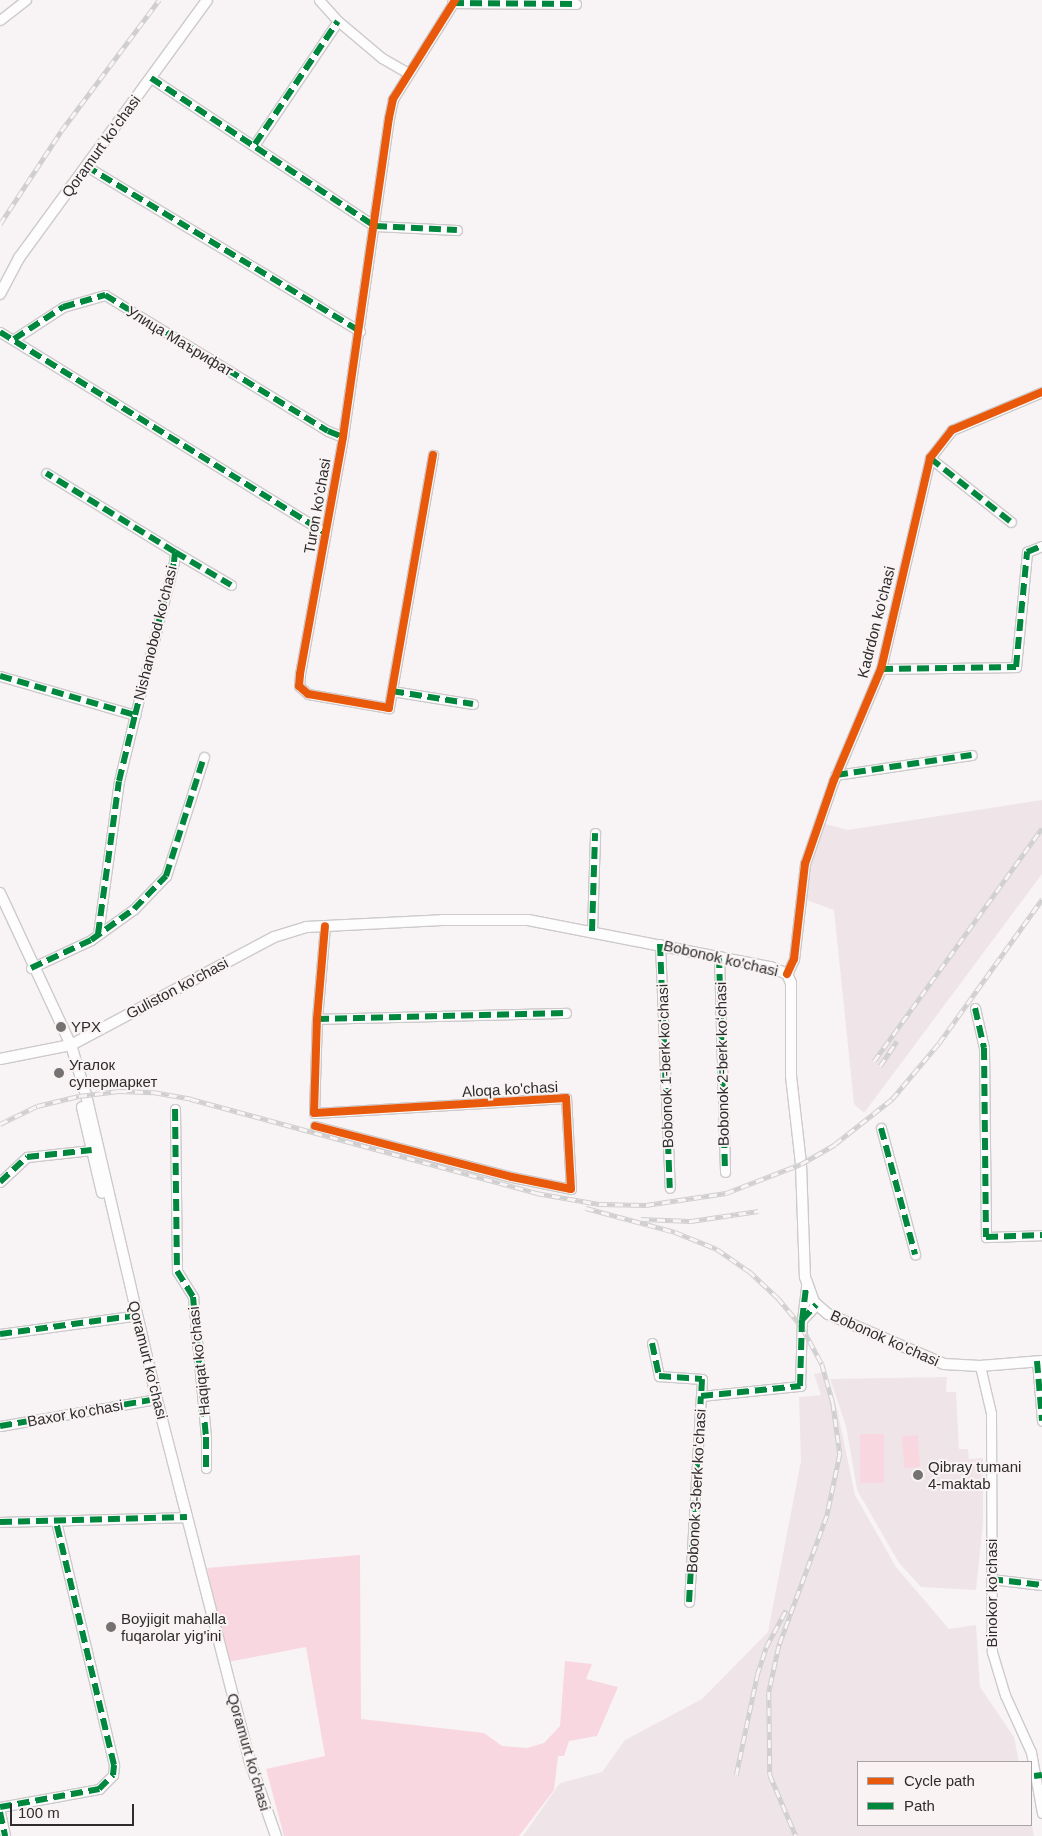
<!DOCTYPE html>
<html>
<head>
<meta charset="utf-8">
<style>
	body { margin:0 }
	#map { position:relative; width:1042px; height:1836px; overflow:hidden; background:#f8f4f5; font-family:Arial,sans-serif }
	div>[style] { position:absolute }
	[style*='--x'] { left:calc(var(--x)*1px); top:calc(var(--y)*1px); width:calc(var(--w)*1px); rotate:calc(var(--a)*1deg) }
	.built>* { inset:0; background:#efe5e8 }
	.green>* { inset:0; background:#f9d7e0; transform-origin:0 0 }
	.roads { filter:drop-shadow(1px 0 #cdcacb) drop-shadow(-1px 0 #cdcacb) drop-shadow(0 1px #cdcacb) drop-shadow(0 -1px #cdcacb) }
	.minor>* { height:9px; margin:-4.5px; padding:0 4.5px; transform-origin:4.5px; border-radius:4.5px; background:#fefdfe }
	.major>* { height:10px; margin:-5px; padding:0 5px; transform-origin:5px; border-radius:5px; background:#fefdfe }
	.rail>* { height:4.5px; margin-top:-2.25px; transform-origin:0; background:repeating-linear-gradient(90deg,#f9f3f4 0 8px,#d0cfcf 0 16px); box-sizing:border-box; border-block:1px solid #d0cfcf }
	.quiet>* { height:6px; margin-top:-3px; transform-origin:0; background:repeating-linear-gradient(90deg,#00873e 0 12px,transparent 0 18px) }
	.cycleway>* { height:8px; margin:-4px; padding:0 4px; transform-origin:4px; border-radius:4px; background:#e8590c }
	.dots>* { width:14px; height:14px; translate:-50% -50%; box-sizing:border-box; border:2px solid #f9f3f4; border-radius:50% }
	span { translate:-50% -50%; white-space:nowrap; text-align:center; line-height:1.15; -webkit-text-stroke:4px #f9f3f4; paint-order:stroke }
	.street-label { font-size:15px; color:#2e2c2c }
	.poi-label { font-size:15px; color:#2e2c2c }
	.left { translate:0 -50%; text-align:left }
	.legend { position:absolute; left:857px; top:1761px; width:175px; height:65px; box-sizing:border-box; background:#f9f3f4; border:1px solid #a8a3a4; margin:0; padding:6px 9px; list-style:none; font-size:15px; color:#2e2c2c }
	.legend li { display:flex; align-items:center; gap:10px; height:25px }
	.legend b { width:25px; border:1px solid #a8a3a4 }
	.scale { position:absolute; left:10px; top:1804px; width:124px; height:22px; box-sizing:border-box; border:2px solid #2e2c2c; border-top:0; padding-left:6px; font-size:15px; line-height:18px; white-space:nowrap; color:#2e2c2c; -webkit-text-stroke:4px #f9f3f4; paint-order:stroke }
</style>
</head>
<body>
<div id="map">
	<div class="built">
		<i style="clip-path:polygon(1042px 800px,1042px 874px,864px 1113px,854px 1104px,834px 910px,806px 900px,809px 865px,825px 824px,848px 830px)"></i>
		<i style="clip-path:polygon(823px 1372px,837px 1409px,855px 1495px,896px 1567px,949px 1629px,976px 1625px,980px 1687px,1014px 1737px,1019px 1762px,858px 1762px,858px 1825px,1031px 1825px,1031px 1821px,1034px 1836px,523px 1836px,560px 1783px,602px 1772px,625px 1740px,702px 1699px,768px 1632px,801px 1461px,799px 1397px,821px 1395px,814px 1374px)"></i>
		<i style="clip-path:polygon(947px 1377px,946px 1392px,956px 1392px,959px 1449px,968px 1449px,969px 1459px,983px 1458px,983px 1523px,976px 1590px,921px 1587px,899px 1563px,857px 1490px,846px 1426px,830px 1379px)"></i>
	</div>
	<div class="green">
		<i style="left:860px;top:1434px;width:24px;height:49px"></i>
		<i style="left:918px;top:1435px;width:32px;height:16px;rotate:86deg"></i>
		<i style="clip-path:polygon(360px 1555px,361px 1719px,484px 1733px,502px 1746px,527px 1748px,544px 1743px,560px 1726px,565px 1661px,592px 1664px,586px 1679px,618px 1687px,597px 1736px,569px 1741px,564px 1756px,558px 1756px,554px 1790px,519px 1836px,284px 1836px,266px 1769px,325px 1756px,306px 1647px,228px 1662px,207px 1568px)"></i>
	</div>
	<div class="roads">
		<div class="minor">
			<i style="--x:319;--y:0;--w:28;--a:48"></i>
			<i style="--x:338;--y:21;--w:57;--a:40.1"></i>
			<i style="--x:382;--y:58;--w:30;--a:30"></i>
			<i style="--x:452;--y:3;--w:124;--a:0.5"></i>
			<i style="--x:0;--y:20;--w:33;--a:-38"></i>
			<i style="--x:151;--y:78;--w:268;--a:33.5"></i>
			<i style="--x:375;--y:226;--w:82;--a:2.8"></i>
			<i style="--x:255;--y:144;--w:148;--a:-56"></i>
			<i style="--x:86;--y:166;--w:320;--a:31.1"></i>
			<i style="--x:0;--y:332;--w:383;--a:31.7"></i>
			<i style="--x:14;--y:339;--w:59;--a:-33.1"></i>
			<i style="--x:63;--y:307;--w:44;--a:-15.9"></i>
			<i style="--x:105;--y:295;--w:261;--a:31.4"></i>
			<i style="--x:328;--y:431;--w:16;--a:22"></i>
			<i style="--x:433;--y:455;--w:257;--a:99.9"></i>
			<i style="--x:389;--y:708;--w:82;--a:-170.2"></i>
			<i style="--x:308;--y:694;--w:12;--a:-138"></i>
			<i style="--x:299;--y:686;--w:12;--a:-85"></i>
			<i style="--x:300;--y:674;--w:241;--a:-79.7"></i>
			<i style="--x:343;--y:437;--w:322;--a:-81.8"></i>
			<i style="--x:389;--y:118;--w:19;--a:-78"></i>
			<i style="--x:393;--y:99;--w:117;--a:-57.9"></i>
			<i style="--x:930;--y:458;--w:103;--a:38.3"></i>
			<i style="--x:175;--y:552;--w:65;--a:30.5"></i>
			<i style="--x:881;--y:669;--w:135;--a:-0.8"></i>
			<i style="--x:1016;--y:667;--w:116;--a:-84.5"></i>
			<i style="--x:1027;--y:552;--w:16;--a:-22"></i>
			<i style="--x:0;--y:676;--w:141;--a:16.1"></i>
			<i style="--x:135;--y:715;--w:158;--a:-75.7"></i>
			<i style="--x:174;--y:562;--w:10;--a:-84"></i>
			<i style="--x:175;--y:552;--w:151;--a:-148.5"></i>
			<i style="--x:392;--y:691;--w:82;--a:9.1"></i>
			<i style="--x:836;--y:775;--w:137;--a:-8.4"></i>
			<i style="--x:592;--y:931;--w:98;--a:-88.2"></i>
			<i style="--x:98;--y:934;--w:154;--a:-82.2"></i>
			<i style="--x:119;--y:781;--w:68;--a:-76.4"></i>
			<i style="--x:660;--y:944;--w:244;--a:87.7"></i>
			<i style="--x:719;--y:956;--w:216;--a:88.4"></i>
			<i style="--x:31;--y:968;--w:66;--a:-25"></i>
			<i style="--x:91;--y:940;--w:53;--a:-35.8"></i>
			<i style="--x:134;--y:909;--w:46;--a:-45.9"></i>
			<i style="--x:166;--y:876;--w:125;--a:-72.3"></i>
			<i style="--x:787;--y:974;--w:17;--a:-65"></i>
			<i style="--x:794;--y:959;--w:96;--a:-83.4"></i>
			<i style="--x:805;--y:864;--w:89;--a:-71"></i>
			<i style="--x:834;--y:780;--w:121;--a:-67.1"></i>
			<i style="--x:881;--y:669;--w:217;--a:-76.9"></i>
			<i style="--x:930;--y:458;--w:36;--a:-52"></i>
			<i style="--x:952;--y:430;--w:98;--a:-22.9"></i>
			<i style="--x:975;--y:1008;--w:41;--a:77.3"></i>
			<i style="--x:984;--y:1048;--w:189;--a:89.4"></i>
			<i style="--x:986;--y:1237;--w:56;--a:-2"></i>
			<i style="--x:317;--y:1019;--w:249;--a:-1.4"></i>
			<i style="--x:175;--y:1109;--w:162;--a:89.3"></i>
			<i style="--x:177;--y:1271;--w:31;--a:58"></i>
			<i style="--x:193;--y:1297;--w:141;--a:84.7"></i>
			<i style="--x:206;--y:1437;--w:31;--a:90"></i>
			<i style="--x:315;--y:1126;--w:203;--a:14.5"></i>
			<i style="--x:512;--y:1177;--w:60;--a:11.5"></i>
			<i style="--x:571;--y:1189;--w:91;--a:-93.1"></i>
			<i style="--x:566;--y:1098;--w:252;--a:176.6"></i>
			<i style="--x:314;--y:1113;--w:94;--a:-88.2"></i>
			<i style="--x:317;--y:1019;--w:93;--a:-85.1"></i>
			<i style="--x:881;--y:1128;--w:131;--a:74.9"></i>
			<i style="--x:0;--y:1182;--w:37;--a:-43"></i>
			<i style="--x:27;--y:1157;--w:65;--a:-6.1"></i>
			<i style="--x:802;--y:1320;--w:35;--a:-83"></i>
			<i style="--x:0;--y:1334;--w:133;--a:-7.8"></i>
			<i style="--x:652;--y:1343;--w:34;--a:78"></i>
			<i style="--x:659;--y:1376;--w:43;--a:4"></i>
			<i style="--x:702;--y:1379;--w:17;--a:93"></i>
			<i style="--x:1037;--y:1361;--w:60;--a:85.2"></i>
			<i style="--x:980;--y:1366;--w:48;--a:76.8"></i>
			<i style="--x:991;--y:1413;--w:239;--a:89.8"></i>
			<i style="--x:992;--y:1652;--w:45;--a:73.2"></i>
			<i style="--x:1005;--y:1695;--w:63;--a:65.5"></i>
			<i style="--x:1031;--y:1752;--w:62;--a:79.8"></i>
			<i style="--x:0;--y:1426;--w:152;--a:-9.8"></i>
			<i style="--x:0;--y:1522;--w:187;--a:-1.5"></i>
			<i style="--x:991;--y:1579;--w:51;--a:6.7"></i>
			<i style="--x:689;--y:1602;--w:206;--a:-86.7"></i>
			<i style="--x:701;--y:1396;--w:100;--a:-5.8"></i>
			<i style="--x:800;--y:1386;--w:66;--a:-88.3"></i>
			<i style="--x:802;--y:1320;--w:21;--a:-47"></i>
			<i style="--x:0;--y:1807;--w:101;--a:-10.3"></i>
			<i style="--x:99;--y:1789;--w:20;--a:-45"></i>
			<i style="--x:113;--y:1775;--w:10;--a:-84"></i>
			<i style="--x:114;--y:1765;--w:251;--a:-103.4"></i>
			<i style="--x:0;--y:1812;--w:25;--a:78"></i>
		</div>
		<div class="major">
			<i style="--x:0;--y:294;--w:41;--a:-62.2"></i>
			<i style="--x:19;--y:258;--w:319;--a:-53.9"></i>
			<i style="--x:0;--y:893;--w:168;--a:65"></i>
			<i style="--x:71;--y:1045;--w:52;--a:73.3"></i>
			<i style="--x:86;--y:1095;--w:309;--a:76.9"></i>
			<i style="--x:156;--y:1396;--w:375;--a:75.6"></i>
			<i style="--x:249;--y:1759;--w:82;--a:70.7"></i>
			<i style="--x:0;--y:1059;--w:72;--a:-11.2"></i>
			<i style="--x:71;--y:1045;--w:230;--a:-28"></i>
			<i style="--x:274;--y:937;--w:34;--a:-17"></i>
			<i style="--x:306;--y:927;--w:136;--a:-2.9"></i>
			<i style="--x:442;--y:920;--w:86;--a:0"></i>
			<i style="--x:528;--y:920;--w:247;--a:11"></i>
			<i style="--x:770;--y:967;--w:18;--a:22"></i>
			<i style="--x:787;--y:974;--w:10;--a:66"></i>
			<i style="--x:791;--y:983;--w:93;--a:90"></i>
			<i style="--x:791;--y:1076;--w:89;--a:83.5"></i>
			<i style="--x:801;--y:1164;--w:113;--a:88"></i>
			<i style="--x:805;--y:1277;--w:27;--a:70"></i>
			<i style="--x:814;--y:1302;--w:18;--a:41"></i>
			<i style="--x:828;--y:1314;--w:126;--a:23.3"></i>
			<i style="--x:944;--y:1364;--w:36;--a:3"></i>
			<i style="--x:980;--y:1366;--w:62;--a:-4.6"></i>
			<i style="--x:82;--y:1107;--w:88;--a:76.9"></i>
		</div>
	</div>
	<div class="rail">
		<i style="--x:0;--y:224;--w:111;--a:-56.7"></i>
		<i style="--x:61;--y:131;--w:164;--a:-53.2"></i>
		<i style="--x:874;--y:1061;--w:287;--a:-54.2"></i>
		<i style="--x:880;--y:1066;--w:30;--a:-56"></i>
		<i style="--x:0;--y:1124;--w:41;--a:-25.9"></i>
		<i style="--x:37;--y:1106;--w:43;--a:-13.4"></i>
		<i style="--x:79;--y:1096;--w:40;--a:-7.1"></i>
		<i style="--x:119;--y:1091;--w:34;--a:2"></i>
		<i style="--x:153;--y:1092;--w:39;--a:10"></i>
		<i style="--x:191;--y:1099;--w:358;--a:15.2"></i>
		<i style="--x:536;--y:1193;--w:64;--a:9.9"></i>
		<i style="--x:599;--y:1204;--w:47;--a:1.2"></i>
		<i style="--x:646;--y:1205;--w:81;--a:-8.5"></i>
		<i style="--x:726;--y:1193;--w:80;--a:-21.1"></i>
		<i style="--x:801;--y:1164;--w:39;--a:-30"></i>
		<i style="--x:835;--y:1144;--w:73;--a:-38.3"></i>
		<i style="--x:892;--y:1099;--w:73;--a:-50"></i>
		<i style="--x:939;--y:1043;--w:177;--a:-54.4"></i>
		<i style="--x:586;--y:1208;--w:92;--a:15.1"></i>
		<i style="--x:675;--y:1232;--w:45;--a:22"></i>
		<i style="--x:717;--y:1249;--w:39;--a:35"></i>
		<i style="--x:749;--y:1271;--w:40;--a:43"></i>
		<i style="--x:778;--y:1298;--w:38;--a:50"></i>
		<i style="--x:802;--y:1327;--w:42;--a:61.6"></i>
		<i style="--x:822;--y:1364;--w:41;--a:74.2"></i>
		<i style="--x:833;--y:1403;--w:51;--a:82.2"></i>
		<i style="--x:840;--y:1454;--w:63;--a:101.8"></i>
		<i style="--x:827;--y:1516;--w:139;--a:110.3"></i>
		<i style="--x:779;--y:1646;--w:47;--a:102.3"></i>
		<i style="--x:769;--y:1692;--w:83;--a:89.3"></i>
		<i style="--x:770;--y:1775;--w:66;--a:66.9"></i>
		<i style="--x:641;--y:1219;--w:50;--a:2.3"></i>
		<i style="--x:691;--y:1221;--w:68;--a:-8.5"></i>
		<i style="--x:736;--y:1775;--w:102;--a:-78.1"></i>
		<i style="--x:757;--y:1675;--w:29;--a:-72"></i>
		<i style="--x:766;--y:1647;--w:42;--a:-61.6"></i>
	</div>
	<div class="quiet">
		<i style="--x:452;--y:3;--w:124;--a:0.5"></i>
		<i style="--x:151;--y:78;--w:268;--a:33.5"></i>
		<i style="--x:375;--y:226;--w:82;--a:2.8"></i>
		<i style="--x:255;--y:144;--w:148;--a:-56"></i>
		<i style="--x:86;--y:166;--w:320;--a:31.1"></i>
		<i style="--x:0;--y:332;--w:383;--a:31.7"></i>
		<i style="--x:14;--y:339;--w:59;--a:-33.1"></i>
		<i style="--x:63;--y:307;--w:44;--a:-15.9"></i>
		<i style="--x:105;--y:295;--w:261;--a:31.4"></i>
		<i style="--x:328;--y:431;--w:16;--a:22"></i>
		<i style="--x:930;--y:458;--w:103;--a:38.3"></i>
		<i style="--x:175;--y:552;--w:65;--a:30.5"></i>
		<i style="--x:881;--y:669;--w:135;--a:-0.8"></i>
		<i style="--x:1016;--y:667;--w:116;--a:-84.5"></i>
		<i style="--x:1027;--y:552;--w:16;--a:-22"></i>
		<i style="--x:0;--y:676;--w:141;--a:16.1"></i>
		<i style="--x:135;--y:715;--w:158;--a:-75.7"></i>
		<i style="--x:174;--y:562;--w:10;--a:-84"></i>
		<i style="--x:175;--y:552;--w:151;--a:-148.5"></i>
		<i style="--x:392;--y:691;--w:82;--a:9.1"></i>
		<i style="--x:836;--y:775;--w:137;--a:-8.4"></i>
		<i style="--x:592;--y:931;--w:98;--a:-88.2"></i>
		<i style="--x:98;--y:934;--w:154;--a:-82.2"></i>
		<i style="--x:119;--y:781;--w:68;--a:-76.4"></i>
		<i style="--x:660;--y:944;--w:244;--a:87.7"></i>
		<i style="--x:719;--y:956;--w:216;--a:88.4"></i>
		<i style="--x:31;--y:968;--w:66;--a:-25"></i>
		<i style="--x:91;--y:940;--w:53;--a:-35.8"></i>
		<i style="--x:134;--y:909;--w:46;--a:-45.9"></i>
		<i style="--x:166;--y:876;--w:125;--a:-72.3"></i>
		<i style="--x:975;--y:1008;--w:41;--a:77.3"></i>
		<i style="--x:984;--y:1048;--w:189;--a:89.4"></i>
		<i style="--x:986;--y:1237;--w:56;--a:-2"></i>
		<i style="--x:317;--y:1019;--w:249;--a:-1.4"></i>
		<i style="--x:175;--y:1109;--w:162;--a:89.3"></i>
		<i style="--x:177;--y:1271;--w:31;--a:58"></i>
		<i style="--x:193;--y:1297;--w:141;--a:84.7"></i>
		<i style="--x:206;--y:1437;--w:31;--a:90"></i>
		<i style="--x:881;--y:1128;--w:131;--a:74.9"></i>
		<i style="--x:0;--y:1182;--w:37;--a:-43"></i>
		<i style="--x:27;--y:1157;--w:65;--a:-6.1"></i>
		<i style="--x:802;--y:1320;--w:35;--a:-83"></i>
		<i style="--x:0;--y:1334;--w:133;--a:-7.8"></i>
		<i style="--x:652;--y:1343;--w:34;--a:78"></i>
		<i style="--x:659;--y:1376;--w:43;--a:4"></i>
		<i style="--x:702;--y:1379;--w:17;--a:93"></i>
		<i style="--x:1037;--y:1361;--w:60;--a:85.2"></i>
		<i style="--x:0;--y:1426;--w:152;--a:-9.8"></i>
		<i style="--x:0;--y:1522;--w:187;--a:-1.5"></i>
		<i style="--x:991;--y:1579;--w:51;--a:6.7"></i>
		<i style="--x:689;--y:1602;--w:206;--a:-86.7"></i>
		<i style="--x:701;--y:1396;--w:100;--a:-5.8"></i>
		<i style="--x:800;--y:1386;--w:66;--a:-88.3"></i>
		<i style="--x:802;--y:1320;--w:21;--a:-47"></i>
		<i style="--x:1034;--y:1776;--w:8;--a:-7"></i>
		<i style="--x:0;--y:1807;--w:101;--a:-10.3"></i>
		<i style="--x:99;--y:1789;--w:20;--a:-45"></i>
		<i style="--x:113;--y:1775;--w:10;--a:-84"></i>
		<i style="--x:114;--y:1765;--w:251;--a:-103.4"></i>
		<i style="--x:0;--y:1812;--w:25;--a:78"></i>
	</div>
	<div class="cycleway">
		<i style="--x:433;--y:455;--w:257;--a:99.9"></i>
		<i style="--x:389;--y:708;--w:82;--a:-170.2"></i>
		<i style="--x:308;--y:694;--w:12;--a:-138"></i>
		<i style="--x:299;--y:686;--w:12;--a:-85"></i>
		<i style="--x:300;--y:674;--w:241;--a:-79.7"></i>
		<i style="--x:343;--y:437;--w:322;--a:-81.8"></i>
		<i style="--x:389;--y:118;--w:19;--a:-78"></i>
		<i style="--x:393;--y:99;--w:117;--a:-57.9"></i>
		<i style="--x:787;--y:974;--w:17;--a:-65"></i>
		<i style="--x:794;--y:959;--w:96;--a:-83.4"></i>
		<i style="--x:805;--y:864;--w:89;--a:-71"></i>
		<i style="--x:834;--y:780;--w:121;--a:-67.1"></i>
		<i style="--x:881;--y:669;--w:217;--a:-76.9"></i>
		<i style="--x:930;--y:458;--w:36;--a:-52"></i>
		<i style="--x:952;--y:430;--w:98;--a:-22.9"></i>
		<i style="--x:315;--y:1126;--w:203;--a:14.5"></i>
		<i style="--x:512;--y:1177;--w:60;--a:11.5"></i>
		<i style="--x:571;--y:1189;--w:91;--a:-93.1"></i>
		<i style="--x:566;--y:1098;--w:252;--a:176.6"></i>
		<i style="--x:314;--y:1113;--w:94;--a:-88.2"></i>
		<i style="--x:317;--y:1019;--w:93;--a:-85.1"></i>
	</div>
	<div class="dots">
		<i style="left:61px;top:1027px;background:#757272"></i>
		<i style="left:59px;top:1073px;background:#757272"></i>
		<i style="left:918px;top:1475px;background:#757272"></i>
		<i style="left:111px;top:1627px;background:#757272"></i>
	</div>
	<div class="street-label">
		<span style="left:101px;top:146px;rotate:-54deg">Qoramurt koʻchasi</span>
		<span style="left:180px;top:341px;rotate:31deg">Улица Маърифат</span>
		<span style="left:317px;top:506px;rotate:-80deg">Turon ko'chasi</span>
		<span style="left:876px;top:622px;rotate:-76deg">Kadrdon ko'chasi</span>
		<span style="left:155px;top:633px;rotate:-76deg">Nishanobod ko'chasi</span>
		<span style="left:721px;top:958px;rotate:13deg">Bobonok ko'chasi</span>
		<span style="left:177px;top:988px;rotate:-28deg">Guliston ko'chasi</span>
		<span style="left:722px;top:1064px;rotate:-91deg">Bobonok 2-berk koʻchasi</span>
		<span style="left:665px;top:1066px;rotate:-92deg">Bobonok 1-berk koʻchasi</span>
		<span style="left:510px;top:1089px;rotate:-3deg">Aloqa ko'chasi</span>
		<span style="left:885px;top:1338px;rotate:24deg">Bobonok ko'chasi</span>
		<span style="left:148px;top:1360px;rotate:76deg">Qoramurt koʻchasi</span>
		<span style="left:199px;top:1361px;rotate:-96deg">Haqiqat ko'chasi</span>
		<span style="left:75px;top:1413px;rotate:-10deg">Baxor ko'chasi</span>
		<span style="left:696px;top:1491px;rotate:-87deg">Bobonok 3-berk koʻchasi</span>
		<span style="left:992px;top:1593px;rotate:-90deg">Binokor ko'chasi</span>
		<span style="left:249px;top:1752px;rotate:74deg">Qoramurt koʻchasi</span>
	</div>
	<div class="poi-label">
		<span class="left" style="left:71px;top:1027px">YPX</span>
		<span class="left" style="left:69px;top:1073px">Угалок<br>супермаркет</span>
		<span class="left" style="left:928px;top:1475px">Qibray tumani<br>4-maktab</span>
		<span class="left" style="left:121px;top:1627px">Boyjigit mahalla<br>fuqarolar yig'ini</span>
	</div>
	<ul class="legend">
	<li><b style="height:6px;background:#e8590c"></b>Cycle path</li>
	<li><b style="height:6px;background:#00873e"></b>Path</li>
	</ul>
	<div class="scale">100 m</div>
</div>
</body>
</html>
